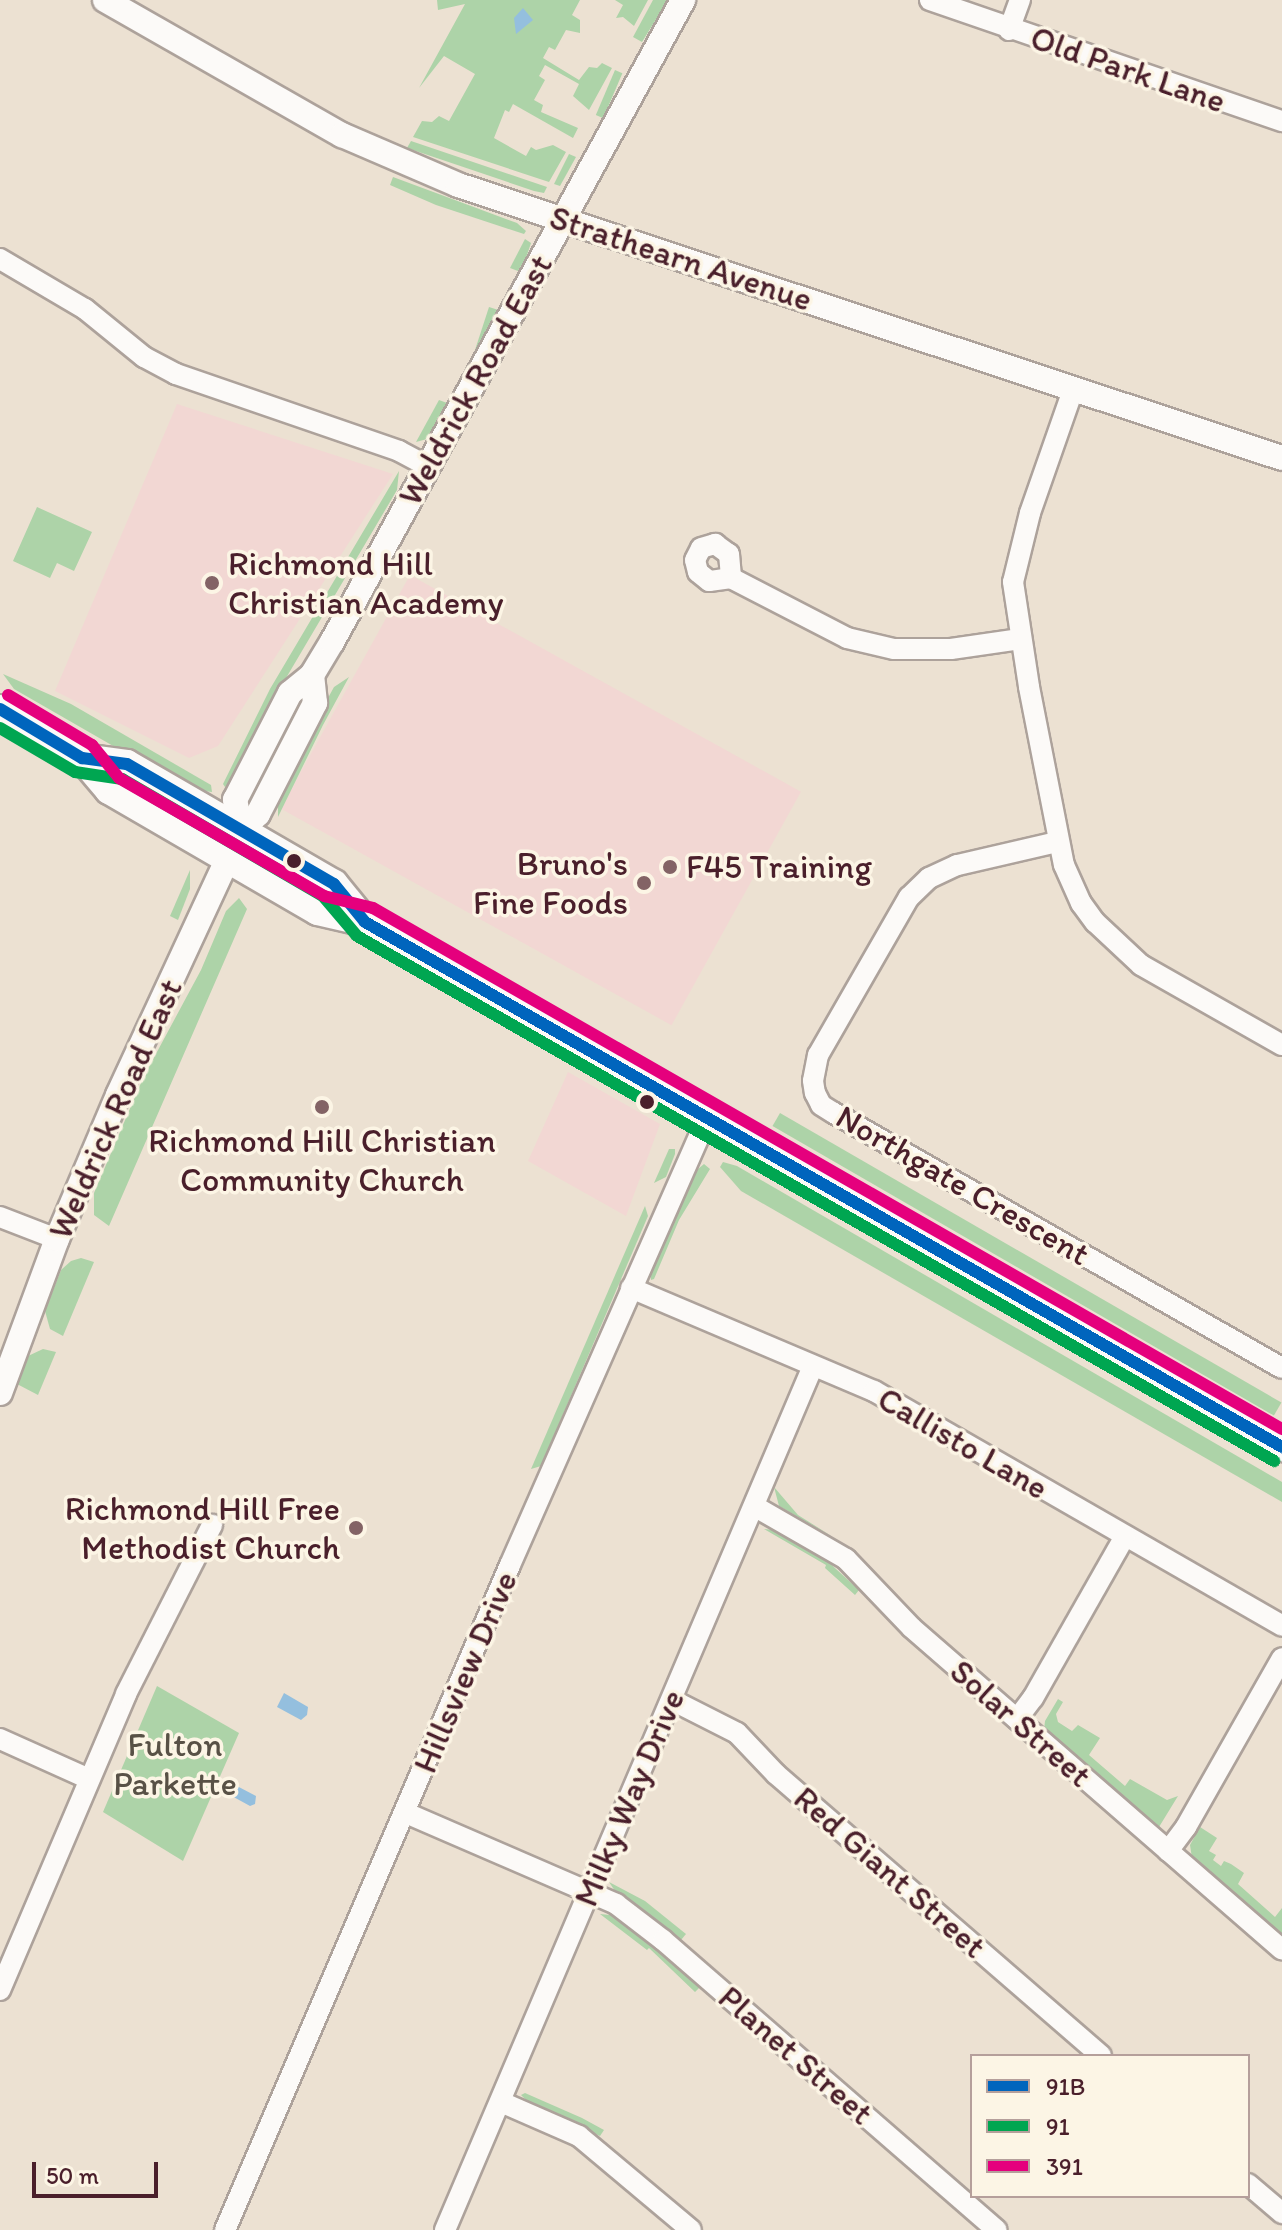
<!DOCTYPE html>
<html>
<head>
<meta charset="utf-8">
<style>
	body { margin:0 }
	#map { position:relative; width:1282px; height:2230px; overflow:hidden; background:#ece1d2; font-family:Itim,sans-serif }
	div>[style] { position:absolute }
	[style*='--x'] { left:calc(var(--x)*1px); top:calc(var(--y)*1px); width:calc(var(--w)*1px); rotate:calc(var(--a)*1deg) }
	.built>* { inset:0; background:#f2d7d3; transform-origin:0 0 }
	.green>* { inset:0; background:#add3a8; transform-origin:0 0 }
	.water>* { inset:0; background:#94bfde }
	.roads { filter:drop-shadow(2px 0 #ada29b) drop-shadow(-2px 0 #ada29b) drop-shadow(0 2px #ada29b) drop-shadow(0 -2px #ada29b) }
	.minor>* { height:20px; margin:-10px; padding:0 10px; transform-origin:10px; border-radius:10px; background:#fcfaf8 }
	.tertiary>* { height:24px; margin:-12px; padding:0 12px; transform-origin:12px; border-radius:12px; background:#fcfaf8 }
	.secondary>* { height:28px; margin:-14px; padding:0 14px; transform-origin:14px; border-radius:14px; background:#fcfaf8 }
	.bus-1>* { height:12px; margin:-6px; padding:0 6px; transform-origin:6px; border-radius:6px; background:#0065bd }
	.bus-2>* { height:12px; margin:-6px; padding:0 6px; transform-origin:6px; border-radius:6px; background:#00a651 }
	.bus-3>* { height:12px; margin:-6px; padding:0 6px; transform-origin:6px; border-radius:6px; background:#e5007d }
	.dots>* { width:22px; height:22px; translate:-50% -50%; box-sizing:border-box; border:4px solid #fcf5e5; border-radius:50% }
	span { translate:-50% -50%; white-space:nowrap; text-align:center; line-height:1.15; -webkit-text-stroke:7px #fcf5e5; paint-order:stroke }
	.street-label { font-size:34px; color:#4a1f2b }
	.poi-label { font-size:34px; color:#4a1f2b }
	.left { translate:0 -50%; text-align:left }
	.right { translate:-100% -50%; text-align:right }
	.park-label { font-size:34px; color:#585146 }
	.legend { position:absolute; left:970px; top:2054px; width:280px; height:144px; box-sizing:border-box; background:#fcf5e5; border:2px solid #b59f9b; margin:0; padding:10px 14px; list-style:none; font-size:24px; color:#4a1f2b }
	.legend li { display:flex; align-items:center; gap:16px; height:40px }
	.legend b { width:40px; border:2px solid #b59f9b }
	.scale { position:absolute; left:32px; top:2162px; width:126px; height:36px; box-sizing:border-box; border:4px solid #4a1f2b; border-top:0; padding-left:10px; font-size:24px; line-height:28px; white-space:nowrap; color:#4a1f2b; -webkit-text-stroke:6px #fcf5e5; paint-order:stroke }
</style>
</head>
<body>
<div id="map">
	<div class="built">
		<i style="clip-path:polygon(177px 404px,393px 474px,218px 746px,189px 758px,55px 691px)"></i>
		<i style="left:410px;top:575px;width:447px;height:267px;rotate:29deg"></i>
		<i style="clip-path:polygon(568px 1072px,660px 1124px,626px 1216px,528px 1161px)"></i>
	</div>
	<div class="green">
		<i style="clip-path:polygon(437px 0,580px 0,572px 15px,580px 20px,580px 33px,566px 30px,555px 50px,549px 47px,543px 58px,579px 80px,589px 67px,597px 68px,602px 63px,612px 68px,589px 110px,573px 96px,579px 84px,545px 65px,539px 76px,545px 80px,534px 100px,543px 105px,541px 112px,578px 128px,573px 138px,513px 104px,509px 112px,505px 110px,494px 138px,526px 156px,531px 147px,536px 150px,553px 145px,566px 152px,549px 182px,413px 137px,422px 121px,432px 122px,439px 116px,449px 121px,475px 74px,444px 56px,419px 88px,465px 4px,438px 10px)"></i>
		<i style="clip-path:polygon(615px 0,648px 0,634px 26px,623px 17px,616px 18px,623px 5px)"></i>
		<i style="clip-path:polygon(653px 0,668px 0,642px 42px,633px 37px)"></i>
		<i style="left:615px;top:70px;width:8px;height:49px;rotate:23deg"></i>
		<i style="clip-path:polygon(411px 141px,547px 187px,544px 193px,534px 191px,407px 148px)"></i>
		<i style="clip-path:polygon(569px 154px,576px 157px,560px 186px,554px 184px)"></i>
		<i style="clip-path:polygon(393px 177px,517px 223px,526px 231px,524px 234px,436px 205px,390px 185px)"></i>
		<i style="clip-path:polygon(525px 239px,531px 243px,526px 258px,518px 271px,510px 268px)"></i>
		<i style="left:489px;top:307px;width:9px;height:59px;rotate:18deg"></i>
		<i style="clip-path:polygon(439px 400px,447px 403px,434px 428px,427px 439px,416px 442px)"></i>
		<i style="clip-path:polygon(399px 471px,397px 490px,276px 695px,231px 783px,225px 787px,223px 784px,270px 689px)"></i>
		<i style="clip-path:polygon(37px 507px,92px 532px,74px 571px,57px 563px,50px 578px,13px 561px)"></i>
		<i style="clip-path:polygon(3px 674px,71px 704px,211px 785px,212px 792px,188px 789px,14px 689px)"></i>
		<i style="clip-path:polygon(349px 677px,323px 725px,278px 817px,278px 801px,317px 718px,334px 687px)"></i>
		<i style="clip-path:polygon(190px 870px,190px 889px,178px 920px,170px 916px)"></i>
		<i style="clip-path:polygon(239px 898px,247px 909px,109px 1226px,94px 1215px,94px 1193px,143px 1078px,201px 970px,226px 911px)"></i>
		<i style="left:780px;top:1113px;width:579px;height:15px;rotate:30deg"></i>
		<i style="clip-path:polygon(669px 1149px,675px 1149px,675px 1154px,666px 1177px,654px 1183px)"></i>
		<i style="clip-path:polygon(723px 1162px,737px 1166px,1282px 1482px,1282px 1502px,741px 1191px,720px 1167px)"></i>
		<i style="clip-path:polygon(704px 1164px,710px 1169px,679px 1220px,654px 1279px,651px 1280px,650px 1271px,692px 1174px)"></i>
		<i style="clip-path:polygon(645px 1206px,648px 1216px,541px 1466px,531px 1469px)"></i>
		<i style="clip-path:polygon(81px 1258px,94px 1262px,63px 1336px,50px 1329px,45px 1311px,61px 1270px,71px 1261px)"></i>
		<i style="clip-path:polygon(43px 1349px,56px 1352px,38px 1395px,17px 1384px,28px 1356px)"></i>
		<i style="clip-path:polygon(774px 1487px,798px 1515px,833px 1537px,779px 1506px)"></i>
		<i style="clip-path:polygon(764px 1529px,775px 1530px,824px 1558px,859px 1590px,855px 1595px,825px 1568px,826px 1565px)"></i>
		<i style="clip-path:polygon(157px 1686px,239px 1733px,183px 1861px,103px 1812px)"></i>
		<i style="clip-path:polygon(1058px 1699px,1063px 1702px,1056px 1714px,1058px 1722px,1072px 1731px,1078px 1725px,1100px 1738px,1089px 1755px,1125px 1786px,1130px 1779px,1167px 1800px,1178px 1796px,1159px 1827px,1044px 1730px,1045px 1721px)"></i>
		<i style="clip-path:polygon(1200px 1827px,1217px 1838px,1209px 1851px,1216px 1855px,1213px 1860px,1221px 1866px,1224px 1861px,1231px 1864px,1244px 1873px,1238px 1884px,1275px 1917px,1282px 1908px,1282px 1938px,1192px 1858px,1190px 1845px)"></i>
		<i style="clip-path:polygon(609px 1882px,645px 1901px,686px 1934px,681px 1940px,615px 1891px)"></i>
		<i style="clip-path:polygon(600px 1914px,610px 1915px,628px 1926px,700px 1987px,695px 1992px,649px 1948px,647px 1950px)"></i>
		<i style="clip-path:polygon(525px 2093px,582px 2118px,604px 2130px,600px 2136px,528px 2102px,521px 2095px)"></i>
	</div>
	<div class="water">
		<i style="clip-path:polygon(523px 8px,533px 20px,516px 34px,514px 18px)"></i>
		<i style="clip-path:polygon(284px 1693px,308px 1707px,307px 1715px,301px 1720px,277px 1707px)"></i>
		<i style="clip-path:polygon(235px 1785px,256px 1796px,255px 1804px,250px 1806px,230px 1795px,229px 1788px)"></i>
	</div>
	<div class="roads">
		<div class="minor">
			<i style="--x:930;--y:0;--w:372;--a:19"></i>
			<i style="--x:1009;--y:30;--w:32;--a:-70"></i>
			<i style="--x:0;--y:259;--w:99;--a:30.5"></i>
			<i style="--x:85;--y:309;--w:76;--a:39.1"></i>
			<i style="--x:144;--y:357;--w:36;--a:28"></i>
			<i style="--x:176;--y:374;--w:236;--a:19"></i>
			<i style="--x:399;--y:451;--w:34;--a:28"></i>
			<i style="--x:1073;--y:390;--w:130;--a:109.3"></i>
			<i style="--x:1030;--y:513;--w:71;--a:103.8"></i>
			<i style="--x:1013;--y:582;--w:106;--a:81.3"></i>
			<i style="--x:1029;--y:687;--w:181;--a:78.9"></i>
			<i style="--x:1064;--y:865;--w:42;--a:65.9"></i>
			<i style="--x:1081;--y:903;--w:24;--a:54"></i>
			<i style="--x:1095;--y:922;--w:63;--a:43.1"></i>
			<i style="--x:1141;--y:965;--w:162;--a:29.6"></i>
			<i style="--x:731;--y:578;--w:22;--a:172"></i>
			<i style="--x:709;--y:581;--w:14;--a:-141"></i>
			<i style="--x:698;--y:572;--w:12;--a:-104"></i>
			<i style="--x:695;--y:560;--w:13;--a:-63"></i>
			<i style="--x:701;--y:548;--w:15;--a:-16"></i>
			<i style="--x:715;--y:544;--w:17;--a:36"></i>
			<i style="--x:729;--y:554;--w:24;--a:85"></i>
			<i style="--x:731;--y:578;--w:131;--a:27.3"></i>
			<i style="--x:847;--y:638;--w:48;--a:13.2"></i>
			<i style="--x:894;--y:649;--w:57;--a:0"></i>
			<i style="--x:951;--y:649;--w:70;--a:-8.2"></i>
			<i style="--x:1057;--y:842;--w:103;--a:167"></i>
			<i style="--x:957;--y:865;--w:31;--a:155"></i>
			<i style="--x:929;--y:878;--w:28;--a:136"></i>
			<i style="--x:909;--y:897;--w:182;--a:119.9"></i>
			<i style="--x:818;--y:1055;--w:26;--a:101"></i>
			<i style="--x:813;--y:1081;--w:12;--a:81"></i>
			<i style="--x:815;--y:1093;--w:13;--a:63"></i>
			<i style="--x:821;--y:1105;--w:15;--a:32"></i>
			<i style="--x:834;--y:1113;--w:515;--a:29.65"></i>
			<i style="--x:0;--y:1217;--w:61;--a:21.1"></i>
			<i style="--x:631;--y:1288;--w:264;--a:23"></i>
			<i style="--x:874;--y:1391;--w:471;--a:29.9"></i>
			<i style="--x:754;--y:1506;--w:106;--a:29.9"></i>
			<i style="--x:846;--y:1559;--w:95;--a:46.3"></i>
			<i style="--x:912;--y:1628;--w:490;--a:41"></i>
			<i style="--x:672;--y:1700;--w:73;--a:26.9"></i>
			<i style="--x:737;--y:1733;--w:57;--a:46.4"></i>
			<i style="--x:776;--y:1774;--w:430;--a:40.9"></i>
			<i style="--x:1017;--y:1719;--w:26;--a:-53"></i>
			<i style="--x:1033;--y:1698;--w:186;--a:-60.4"></i>
			<i style="--x:0;--y:1739;--w:98;--a:24.2"></i>
			<i style="--x:406;--y:1813;--w:229;--a:23.4"></i>
			<i style="--x:616;--y:1904;--w:59;--a:37.5"></i>
			<i style="--x:663;--y:1940;--w:442;--a:41"></i>
			<i style="--x:1168;--y:1851;--w:30;--a:-53"></i>
			<i style="--x:1186;--y:1827;--w:194;--a:-60.4"></i>
			<i style="--x:0;--y:1990;--w:322;--a:-66.9"></i>
			<i style="--x:126;--y:1694;--w:190;--a:-63"></i>
			<i style="--x:501;--y:2102;--w:85;--a:23.6"></i>
			<i style="--x:579;--y:2136;--w:146;--a:40"></i>
			<i style="--x:1248;--y:2184;--w:45;--a:40.5"></i>
			<i style="--x:225;--y:2230;--w:723;--a:-66.8"></i>
			<i style="--x:510;--y:1565;--w:491;--a:-66.2"></i>
			<i style="--x:445;--y:2230;--w:939;--a:-66.93"></i>
		</div>
		<div class="tertiary">
			<i style="--x:105;--y:0;--w:273;--a:29.7"></i>
			<i style="--x:342;--y:135;--w:126;--a:23.3"></i>
			<i style="--x:458;--y:185;--w:868;--a:18.33"></i>
			<i style="--x:241;--y:830;--w:31;--a:-101"></i>
			<i style="--x:235;--y:800;--w:120;--a:-62.8"></i>
			<i style="--x:290;--y:693;--w:28;--a:-39"></i>
			<i style="--x:312;--y:675;--w:39;--a:-59"></i>
			<i style="--x:332;--y:642;--w:732;--a:-61.33"></i>
			<i style="--x:0;--y:1393;--w:164;--a:-69.7"></i>
			<i style="--x:57;--y:1239;--w:156;--a:-67"></i>
			<i style="--x:118;--y:1095;--w:292;--a:-65.1"></i>
			<i style="--x:241;--y:830;--w:23;--a:-43"></i>
			<i style="--x:258;--y:814;--w:125;--a:-62.8"></i>
			<i style="--x:315;--y:703;--w:28;--a:-96"></i>
		</div>
		<div class="secondary">
			<i style="--x:0;--y:709;--w:96;--a:30.9"></i>
			<i style="--x:82;--y:758;--w:42;--a:49.8"></i>
			<i style="--x:109;--y:790;--w:241;--a:30.1"></i>
			<i style="--x:318;--y:911;--w:48;--a:13.2"></i>
			<i style="--x:365;--y:922;--w:1057;--a:29.79"></i>
			<i style="--x:82;--y:758;--w:45;--a:7.6"></i>
			<i style="--x:127;--y:764;--w:239;--a:30.1"></i>
			<i style="--x:334;--y:884;--w:49;--a:50.8"></i>
		</div>
	</div>
	<div class="bus-1">
		<i style="--x:0;--y:709;--w:96;--a:30.9"></i>
		<i style="--x:82;--y:758;--w:45;--a:7.6"></i>
		<i style="--x:127;--y:764;--w:239;--a:30.1"></i>
		<i style="--x:334;--y:884;--w:49;--a:50.8"></i>
		<i style="--x:365;--y:922;--w:1057;--a:29.79"></i>
	</div>
	<div class="bus-2">
		<i style="--x:0;--y:728;--w:87;--a:30.4"></i>
		<i style="--x:75;--y:772;--w:48;--a:8.5"></i>
		<i style="--x:122;--y:779;--w:233;--a:30.2"></i>
		<i style="--x:323;--y:896;--w:52;--a:49.6"></i>
		<i style="--x:357;--y:936;--w:1057;--a:29.79"></i>
	</div>
	<div class="bus-3">
		<i style="--x:8;--y:695;--w:98;--a:30.8"></i>
		<i style="--x:92;--y:745;--w:43;--a:50.7"></i>
		<i style="--x:119;--y:778;--w:237;--a:29.9"></i>
		<i style="--x:324;--y:896;--w:50;--a:13.8"></i>
		<i style="--x:373;--y:908;--w:1048;--a:29.82"></i>
	</div>
	<div class="dots">
		<i style="left:212px;top:583px;background:#836365"></i>
		<i style="left:294px;top:861px;background:#4a1f2b"></i>
		<i style="left:670px;top:867px;background:#836365"></i>
		<i style="left:644px;top:883px;background:#836365"></i>
		<i style="left:647px;top:1102px;background:#4a1f2b"></i>
		<i style="left:322px;top:1107px;background:#836365"></i>
		<i style="left:356px;top:1528px;background:#836365"></i>
	</div>
	<div class="street-label">
		<span style="left:1128px;top:69px;rotate:19deg">Old Park Lane</span>
		<span style="left:681px;top:258px;rotate:18deg">Strathearn Avenue</span>
		<span style="left:475px;top:380px;rotate:-61deg">Weldrick Road East</span>
		<span style="left:115px;top:1109px;rotate:-66deg">Weldrick Road East</span>
		<span style="left:963px;top:1185px;rotate:30deg">Northgate Crescent</span>
		<span style="left:963px;top:1443px;rotate:30deg">Callisto Lane</span>
		<span style="left:465px;top:1672px;rotate:-67deg">Hillsview Drive</span>
		<span style="left:1021px;top:1723px;rotate:41deg">Solar Street</span>
		<span style="left:629px;top:1798px;rotate:-67deg">Milky Way Drive</span>
		<span style="left:890px;top:1872px;rotate:41deg">Red Giant Street</span>
		<span style="left:796px;top:2055px;rotate:41deg">Planet Street</span>
	</div>
	<div class="poi-label">
		<span class="left" style="left:228px;top:583px">Richmond Hill<br>Christian Academy</span>
		<span class="right" style="left:628px;top:883px">Bruno's<br>Fine Foods</span>
		<span class="left" style="left:686px;top:867px">F45 Training</span>
		<span style="left:322px;top:1160px">Richmond Hill Christian<br>Community Church</span>
		<span class="right" style="left:340px;top:1528px">Richmond Hill Free<br>Methodist Church</span>
	</div>
	<div class="park-label">
		<span style="left:175px;top:1764px">Fulton<br>Parkette</span>
	</div>
	<ul class="legend">
	<li><b style="height:10px;background:#0065bd"></b>91B</li>
	<li><b style="height:10px;background:#00a651"></b>91</li>
	<li><b style="height:10px;background:#e5007d"></b>391</li>
	</ul>
	<div class="scale">50 m</div>
</div>
</body>
</html>
